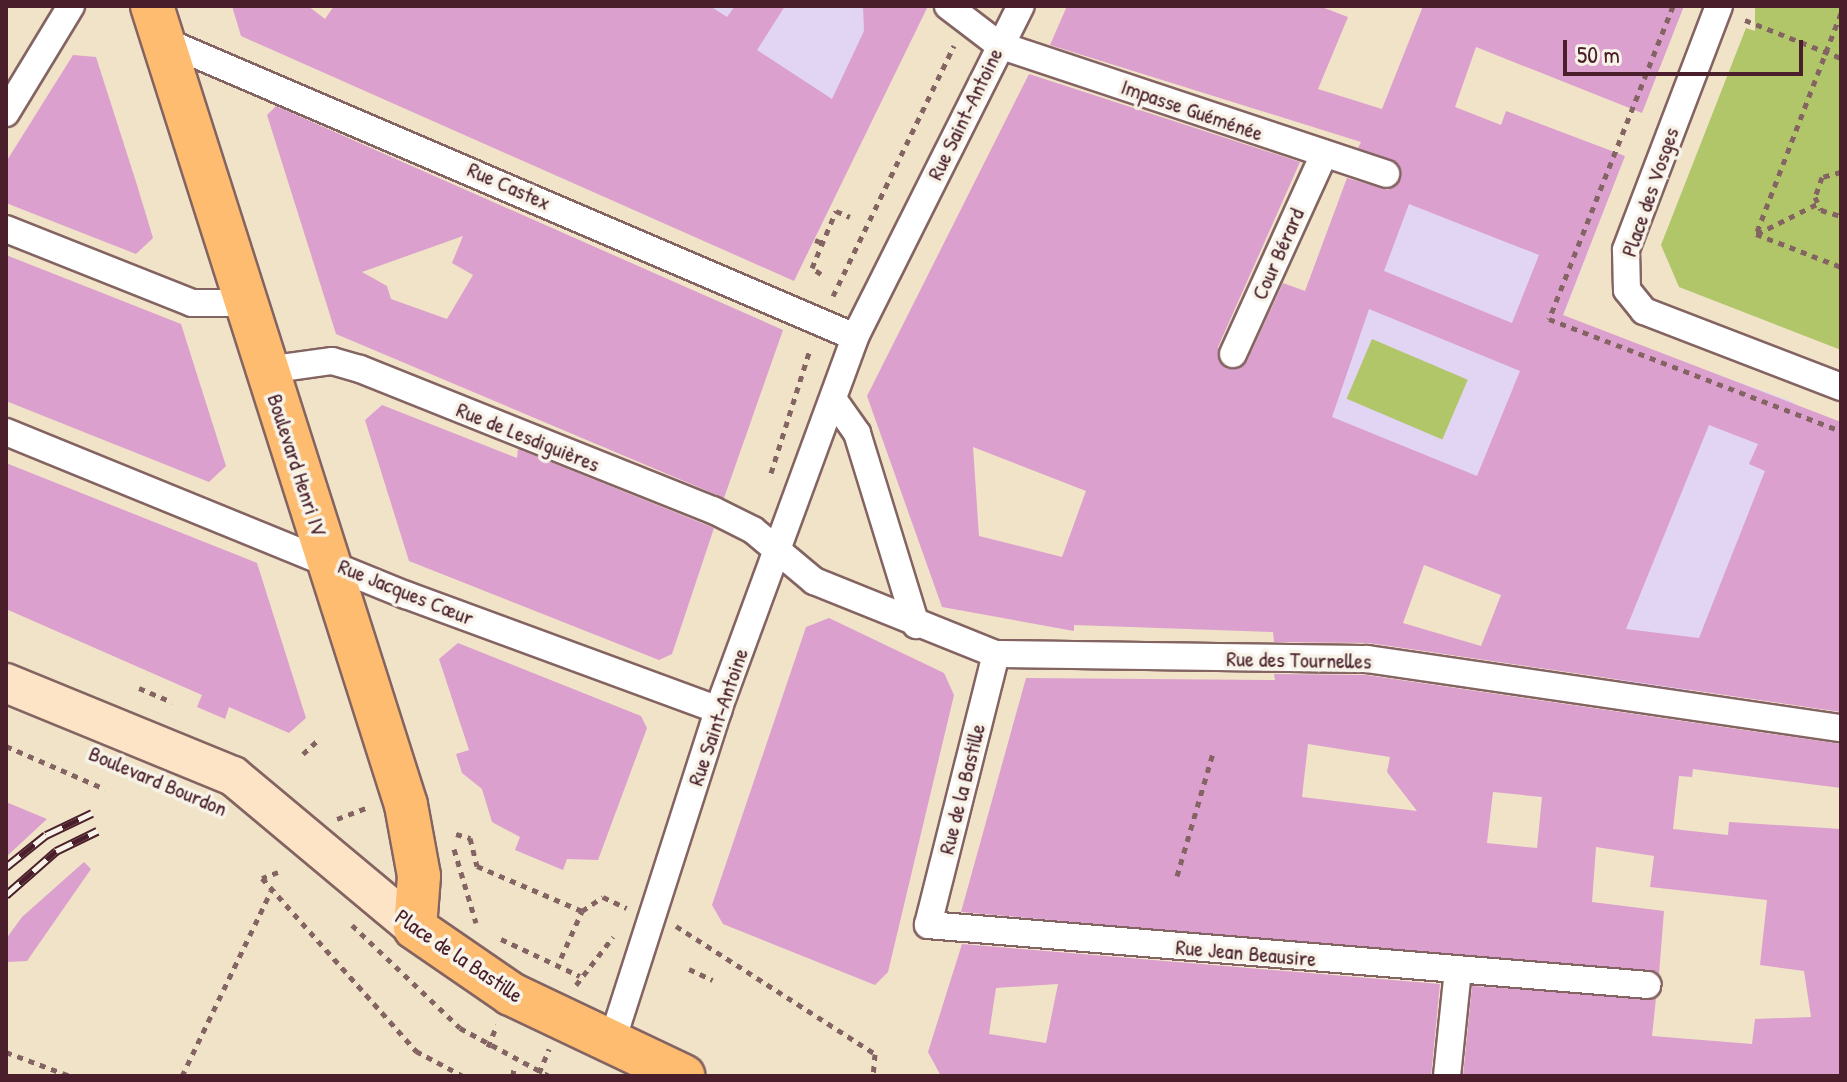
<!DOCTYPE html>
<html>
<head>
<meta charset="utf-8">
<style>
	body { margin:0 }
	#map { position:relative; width:1847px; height:1082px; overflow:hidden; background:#f0e3c8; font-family:"Patrick Hand",sans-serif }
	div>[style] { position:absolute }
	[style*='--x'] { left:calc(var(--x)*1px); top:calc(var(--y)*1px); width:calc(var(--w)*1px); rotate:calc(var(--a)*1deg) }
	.built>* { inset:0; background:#e2d4f3; transform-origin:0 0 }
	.green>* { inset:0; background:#b1c569; transform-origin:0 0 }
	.building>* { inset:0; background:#dba0ce }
	.path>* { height:5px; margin-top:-2.5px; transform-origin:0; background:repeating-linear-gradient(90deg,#846462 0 6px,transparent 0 12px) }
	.roads { filter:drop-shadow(2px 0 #846462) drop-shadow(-2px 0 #846462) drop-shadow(0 2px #846462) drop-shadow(0 -2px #846462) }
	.street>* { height:26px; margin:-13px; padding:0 13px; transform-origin:13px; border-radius:13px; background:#fff }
	.secondary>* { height:38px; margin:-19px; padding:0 19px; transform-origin:19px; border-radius:19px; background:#fee4c6 }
	.primary>* { height:42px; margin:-21px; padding:0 21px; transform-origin:21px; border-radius:21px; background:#fdbc70 }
	.rail>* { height:9px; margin-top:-4.5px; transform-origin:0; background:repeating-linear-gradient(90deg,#f7f3e8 0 18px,#4a1f2b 0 36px); box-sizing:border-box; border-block:2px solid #4a1f2b }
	span { translate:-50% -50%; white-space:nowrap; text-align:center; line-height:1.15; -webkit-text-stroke:7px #f7f3e8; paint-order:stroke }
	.street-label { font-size:22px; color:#4a1f2b }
	.frame { position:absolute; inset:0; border:8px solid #4a1f2b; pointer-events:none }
	.scale { position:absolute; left:1563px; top:40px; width:240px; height:36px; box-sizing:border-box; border:4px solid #4a1f2b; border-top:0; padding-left:10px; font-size:24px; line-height:28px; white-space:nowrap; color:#4a1f2b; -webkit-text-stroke:6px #f7f3e8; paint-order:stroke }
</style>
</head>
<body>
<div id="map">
	<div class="built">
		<i style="clip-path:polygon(659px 6px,927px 6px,859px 139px)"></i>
		<i style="left:1400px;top:169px;width:205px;height:330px;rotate:21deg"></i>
		<i style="left:1694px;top:366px;width:106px;height:321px;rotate:20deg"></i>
	</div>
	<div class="green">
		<i style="clip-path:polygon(1755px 6px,1841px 6px,1841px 350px,1679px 287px,1661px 245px,1746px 28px,1755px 31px)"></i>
		<i style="left:1372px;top:339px;width:104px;height:65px;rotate:23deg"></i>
	</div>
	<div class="building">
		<i style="clip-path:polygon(232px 6px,308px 6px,325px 19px,334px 6px,710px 6px,727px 17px,735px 6px,785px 6px,757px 50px,832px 99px,864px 31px,863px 6px,928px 6px,794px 281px,241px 36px)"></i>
		<i style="clip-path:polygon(evenodd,1067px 6px,1319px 6px,1348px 17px,1318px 89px,1382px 109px,1423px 6px,1684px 6px,1642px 113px,1476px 47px,1455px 107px,1501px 125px,1506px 111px,1625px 156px,1563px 315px,1841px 422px,1841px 712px,1369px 643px,1274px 642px,1273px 632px,1074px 625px,1074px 631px,942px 607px,867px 396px,1029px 74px,1300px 162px,1218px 347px,1227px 369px,1247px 361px,1283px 283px,1305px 291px,1347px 178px,1388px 190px,1401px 178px,1397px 163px,1358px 148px,1361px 142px,1050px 45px,1067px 6px,1409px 204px,1539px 255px,1512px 323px,1384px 271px,1409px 204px,1067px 6px,1369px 309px,1520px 371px,1477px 476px,1332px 417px,1369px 309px,1067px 6px,1709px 425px,1758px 444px,1749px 464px,1765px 471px,1699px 638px,1626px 629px,1709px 425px,1067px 6px,973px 447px,1086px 491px,1062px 557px,979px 536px,973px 447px,1067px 6px,1424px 565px,1501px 595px,1481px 646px,1403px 623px,1424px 565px)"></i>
		<i style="clip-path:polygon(73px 55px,96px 57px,137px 185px,153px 238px,136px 254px,6px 203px,6px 162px)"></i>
		<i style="clip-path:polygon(evenodd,276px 106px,783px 330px,724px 498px,336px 334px,267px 115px,276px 106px,463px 236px,452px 263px,473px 275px,447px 319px,391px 299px,387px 286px,362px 272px,463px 236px)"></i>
		<i style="clip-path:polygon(6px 255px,181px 324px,226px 466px,209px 482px,6px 401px)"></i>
		<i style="clip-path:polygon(382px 405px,517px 458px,518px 449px,714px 528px,672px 654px,659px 660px,409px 561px,365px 420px)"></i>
		<i style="clip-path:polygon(6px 463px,257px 563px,306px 718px,289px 733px,229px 707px,225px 719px,197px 707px,202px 695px,6px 609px)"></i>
		<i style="clip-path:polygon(829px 618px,944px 673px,954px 695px,888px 972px,875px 985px,723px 924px,712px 905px,806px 627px)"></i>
		<i style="clip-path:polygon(458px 643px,641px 716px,647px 728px,598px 860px,567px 859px,563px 870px,515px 850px,520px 837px,492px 822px,482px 789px,462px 773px,456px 754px,469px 750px,439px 659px)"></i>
		<i style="clip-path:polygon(evenodd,1274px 674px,1366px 675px,1841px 744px,1841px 788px,1693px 769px,1692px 777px,1679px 776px,1673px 829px,1728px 835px,1729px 822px,1841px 829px,1841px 1076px,1463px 1076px,1472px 986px,1656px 998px,1652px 1036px,1752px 1044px,1755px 1019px,1811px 1017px,1804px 971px,1760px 965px,1767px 900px,1650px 887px,1654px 856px,1596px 847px,1592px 902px,1664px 911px,1659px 974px,961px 912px,1026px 678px,1275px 680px,1274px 674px,1308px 744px,1390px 757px,1387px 772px,1417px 811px,1302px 797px,1308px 744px,1274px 674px,1493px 792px,1542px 797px,1537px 848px,1487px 843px,1493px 792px)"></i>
		<i style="clip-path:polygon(6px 802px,47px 819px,6px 857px)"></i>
		<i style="clip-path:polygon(84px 862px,91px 869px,27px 961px,6px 962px,6px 939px,22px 917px)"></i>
		<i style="clip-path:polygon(evenodd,962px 944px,1440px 984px,1431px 1076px,941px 1076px,928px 1052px,962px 944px,1058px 984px,1046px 1043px,989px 1034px,996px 988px,1058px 984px)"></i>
	</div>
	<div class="path">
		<i style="--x:1673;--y:6;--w:337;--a:111.6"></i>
		<i style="--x:1549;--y:319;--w:313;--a:21"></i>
		<i style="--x:1841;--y:13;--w:237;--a:111"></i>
		<i style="--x:1756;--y:234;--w:91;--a:21.2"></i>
		<i style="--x:1745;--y:20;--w:103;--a:21.6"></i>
		<i style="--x:1841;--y:172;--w:20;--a:165"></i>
		<i style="--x:1822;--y:177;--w:21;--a:109"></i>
		<i style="--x:1815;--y:197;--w:14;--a:65"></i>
		<i style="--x:1821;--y:210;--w:21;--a:17"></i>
		<i style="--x:1757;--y:234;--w:67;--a:-26.6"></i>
		<i style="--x:815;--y:240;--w:9;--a:21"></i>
		<i style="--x:821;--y:274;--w:11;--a:-146"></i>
		<i style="--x:812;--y:268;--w:62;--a:-67.2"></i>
		<i style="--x:836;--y:211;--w:15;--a:23"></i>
		<i style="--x:833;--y:296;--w:278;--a:-64.2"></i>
		<i style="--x:771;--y:473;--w:130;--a:-72.5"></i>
		<i style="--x:139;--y:688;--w:36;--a:23"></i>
		<i style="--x:6;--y:746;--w:108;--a:23.5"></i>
		<i style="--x:303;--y:754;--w:23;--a:-43"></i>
		<i style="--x:337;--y:819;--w:34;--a:-21"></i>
		<i style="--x:456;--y:834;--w:15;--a:16"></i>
		<i style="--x:470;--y:838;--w:29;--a:76"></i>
		<i style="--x:477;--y:866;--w:114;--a:23.2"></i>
		<i style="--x:582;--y:911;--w:25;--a:-34"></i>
		<i style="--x:603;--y:897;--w:26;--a:25"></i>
		<i style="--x:454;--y:849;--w:77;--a:73.4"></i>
		<i style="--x:278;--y:872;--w:17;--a:159"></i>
		<i style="--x:262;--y:878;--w:232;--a:48.3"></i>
		<i style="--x:416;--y:1051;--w:53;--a:28"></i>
		<i style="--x:1177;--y:876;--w:128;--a:-73.7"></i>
		<i style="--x:352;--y:925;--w:149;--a:43.6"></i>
		<i style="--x:460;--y:1028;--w:101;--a:28.3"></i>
		<i style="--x:676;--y:926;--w:237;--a:32.7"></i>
		<i style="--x:875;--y:1054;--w:22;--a:95"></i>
		<i style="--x:501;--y:939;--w:87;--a:25.1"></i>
		<i style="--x:561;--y:958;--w:51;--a:-65.9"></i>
		<i style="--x:689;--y:969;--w:26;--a:25"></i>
		<i style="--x:576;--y:985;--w:61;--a:-52.4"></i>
		<i style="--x:488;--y:1047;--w:24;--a:-68"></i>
		<i style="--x:6;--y:1052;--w:68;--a:20.6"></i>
		<i style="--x:539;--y:1073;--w:26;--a:-67"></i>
		<i style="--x:182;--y:1076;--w:205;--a:-64.3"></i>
		<i style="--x:513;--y:1076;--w:10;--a:-84"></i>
	</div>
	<div class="roads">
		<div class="street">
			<i style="--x:948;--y:6;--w:64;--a:37.4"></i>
			<i style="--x:999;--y:45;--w:408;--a:18.4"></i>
			<i style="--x:1719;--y:6;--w:261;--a:110.9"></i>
			<i style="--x:1626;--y:250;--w:40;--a:88.6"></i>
			<i style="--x:1627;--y:290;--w:27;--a:51"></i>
			<i style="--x:1644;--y:311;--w:211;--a:21.1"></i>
			<i style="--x:162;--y:40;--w:754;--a:23.2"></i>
			<i style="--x:6;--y:113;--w:125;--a:-58.7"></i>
			<i style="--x:6;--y:229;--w:200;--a:21.7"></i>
			<i style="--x:192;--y:303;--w:53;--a:0"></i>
			<i style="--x:1233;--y:354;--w:220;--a:-65.5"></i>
			<i style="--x:267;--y:370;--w:66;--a:-7.9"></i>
			<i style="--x:332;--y:361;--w:29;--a:16"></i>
			<i style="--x:360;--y:369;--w:380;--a:21.8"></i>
			<i style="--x:713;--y:510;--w:45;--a:26.6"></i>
			<i style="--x:753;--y:530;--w:80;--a:39.9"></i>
			<i style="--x:814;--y:581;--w:196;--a:21.9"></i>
			<i style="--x:996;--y:654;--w:371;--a:0.8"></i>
			<i style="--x:1367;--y:659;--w:479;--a:8.3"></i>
			<i style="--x:833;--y:399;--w:42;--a:54.8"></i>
			<i style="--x:857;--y:433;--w:201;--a:72.9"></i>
			<i style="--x:6;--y:432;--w:432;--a:22.2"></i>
			<i style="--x:406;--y:595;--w:333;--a:20.2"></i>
			<i style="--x:996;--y:654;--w:279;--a:104.1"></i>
			<i style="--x:928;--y:925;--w:722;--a:4.76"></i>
			<i style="--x:613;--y:1038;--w:344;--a:-72.2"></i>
			<i style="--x:718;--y:710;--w:397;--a:-69.8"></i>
			<i style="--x:855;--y:337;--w:370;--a:-63.4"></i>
			<i style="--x:1447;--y:1076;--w:107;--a:-84.1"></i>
		</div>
		<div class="secondary">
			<i style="--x:6;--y:683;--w:245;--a:22.3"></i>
			<i style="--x:233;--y:776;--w:237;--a:39.9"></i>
		</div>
		<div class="primary">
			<i style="--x:152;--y:6;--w:838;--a:72.36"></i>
			<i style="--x:406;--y:805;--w:72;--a:79.6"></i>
			<i style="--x:419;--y:876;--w:52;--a:94.4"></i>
			<i style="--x:415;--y:928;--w:116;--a:34.5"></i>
			<i style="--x:511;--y:994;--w:191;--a:25.4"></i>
		</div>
	</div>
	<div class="rail">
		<i style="--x:6;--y:867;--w:51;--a:-38.7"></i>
		<i style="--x:46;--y:835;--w:51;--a:-25.6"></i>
		<i style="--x:6;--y:895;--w:67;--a:-41.3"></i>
		<i style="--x:56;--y:851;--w:46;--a:-26"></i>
	</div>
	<div class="street-label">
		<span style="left:1192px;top:110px;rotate:19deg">Impasse Guéménée</span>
		<span style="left:965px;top:114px;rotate:-64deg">Rue Saint-Antoine</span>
		<span style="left:509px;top:186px;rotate:24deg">Rue Castex</span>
		<span style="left:1650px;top:192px;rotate:-71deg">Place des Vosges</span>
		<span style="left:1278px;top:254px;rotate:-66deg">Cour Bérard</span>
		<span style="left:528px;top:437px;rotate:22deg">Rue de Lesdiguières</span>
		<span style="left:297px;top:465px;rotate:72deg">Boulevard Henri IV</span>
		<span style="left:406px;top:592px;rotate:22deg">Rue Jacques Cœur</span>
		<span style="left:1299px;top:660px;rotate:1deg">Rue des Tournelles</span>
		<span style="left:718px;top:717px;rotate:-71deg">Rue Saint-Antoine</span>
		<span style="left:158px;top:781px;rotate:23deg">Boulevard Bourdon</span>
		<span style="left:962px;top:789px;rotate:-76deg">Rue de la Bastille</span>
		<span style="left:1246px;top:953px;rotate:5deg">Rue Jean Beausire</span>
		<span style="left:459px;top:956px;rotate:34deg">Place de la Bastille</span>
	</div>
	<div class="frame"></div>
	<div class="scale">50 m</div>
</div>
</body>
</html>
